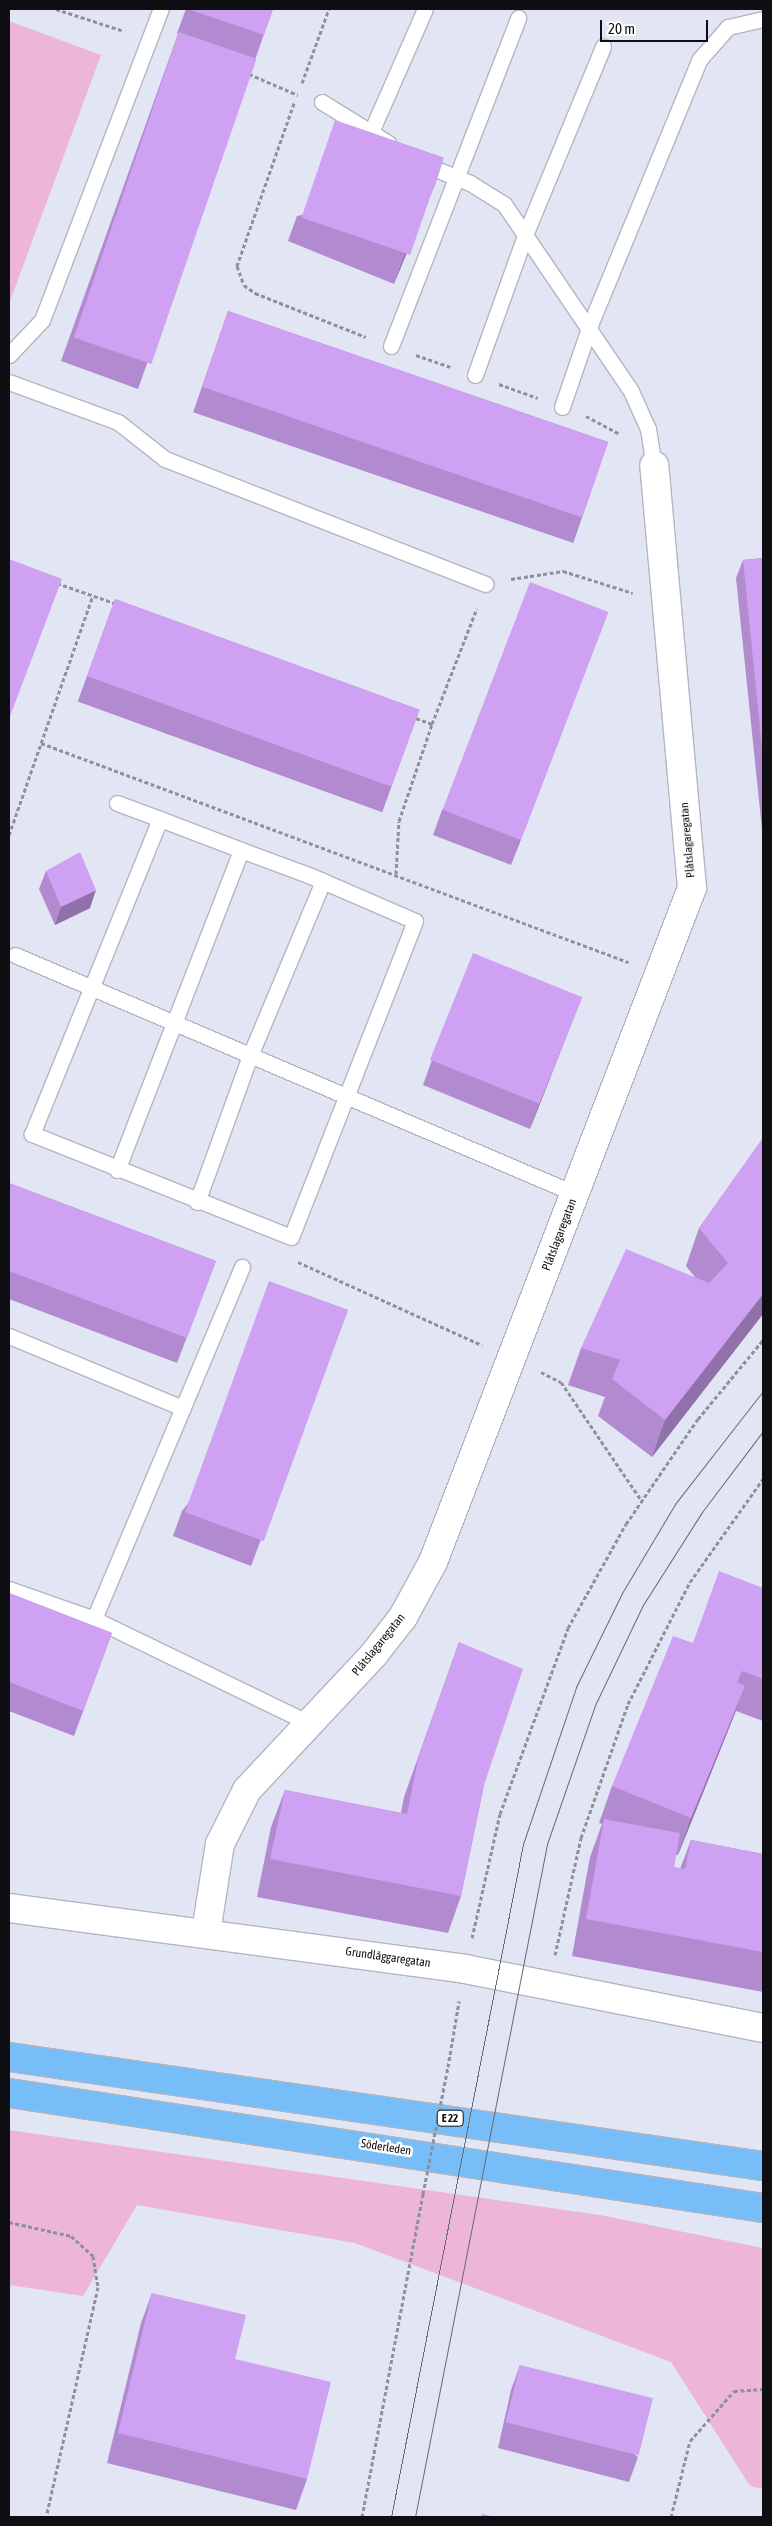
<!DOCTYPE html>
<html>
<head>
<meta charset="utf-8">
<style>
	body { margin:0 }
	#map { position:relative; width:772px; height:2526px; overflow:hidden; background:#e2e5f3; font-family:"Asap Condensed",sans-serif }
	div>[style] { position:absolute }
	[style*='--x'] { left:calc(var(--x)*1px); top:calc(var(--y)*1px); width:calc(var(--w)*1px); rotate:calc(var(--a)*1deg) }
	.green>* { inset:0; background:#edb5d7 }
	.path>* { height:3px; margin-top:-1.5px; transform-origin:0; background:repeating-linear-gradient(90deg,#8e909b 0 4px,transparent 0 6.5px) }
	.roads { filter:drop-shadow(1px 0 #b3b5c2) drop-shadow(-1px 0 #b3b5c2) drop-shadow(0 1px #b3b5c2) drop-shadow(0 -1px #b3b5c2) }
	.service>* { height:15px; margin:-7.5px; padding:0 7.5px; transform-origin:7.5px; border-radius:7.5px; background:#fff }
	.minor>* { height:28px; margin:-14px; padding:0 14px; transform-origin:14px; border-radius:14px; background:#fff }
	.trunk>* { height:28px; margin:-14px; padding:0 14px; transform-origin:14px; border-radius:14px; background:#77bef8 }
	.tram>* { height:1px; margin:-0.5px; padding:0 0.5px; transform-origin:0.5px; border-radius:0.5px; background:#686972 }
	.path-bridge>* { height:3px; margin-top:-1.5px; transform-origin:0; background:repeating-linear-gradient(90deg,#8e909b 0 4px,transparent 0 6.5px) }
	.wall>* { inset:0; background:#b28ad0; transform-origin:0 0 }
	.shaded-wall>* { inset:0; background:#9171a9 }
	.building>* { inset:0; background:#cfa1f2; transform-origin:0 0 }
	span { translate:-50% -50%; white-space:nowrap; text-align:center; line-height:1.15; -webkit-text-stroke:5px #fff; paint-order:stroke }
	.shield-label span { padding:1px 4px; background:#fff; border:1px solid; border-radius:4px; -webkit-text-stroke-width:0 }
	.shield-label { font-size:11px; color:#0e0e13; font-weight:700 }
	.street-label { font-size:12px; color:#0e0e13 }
	.frame { position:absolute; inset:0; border:10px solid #0e0e13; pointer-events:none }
	.scale { position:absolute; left:600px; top:20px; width:108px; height:22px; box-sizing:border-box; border:2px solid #0e0e13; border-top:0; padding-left:6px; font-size:15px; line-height:18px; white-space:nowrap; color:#0e0e13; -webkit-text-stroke:4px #fff; paint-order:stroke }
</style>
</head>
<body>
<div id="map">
	<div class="green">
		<i style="clip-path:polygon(9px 21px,101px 55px,9px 304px)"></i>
		<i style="clip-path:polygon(9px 2130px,600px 2215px,763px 2248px,763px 2489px,750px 2486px,671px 2362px,355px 2243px,137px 2205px,83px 2296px,9px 2285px)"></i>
	</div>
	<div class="path">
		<i style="--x:56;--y:9;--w:71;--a:17.9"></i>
		<i style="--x:249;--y:74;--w:53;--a:23.2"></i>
		<i style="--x:302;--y:83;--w:79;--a:-70"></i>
		<i style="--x:294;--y:103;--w:173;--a:109.3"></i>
		<i style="--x:237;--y:266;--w:20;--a:70"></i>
		<i style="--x:244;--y:285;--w:14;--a:36"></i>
		<i style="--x:255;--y:293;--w:119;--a:21.6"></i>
		<i style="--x:416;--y:355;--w:37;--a:19"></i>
		<i style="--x:499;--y:384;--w:41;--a:19.7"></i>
		<i style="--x:586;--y:416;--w:38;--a:28"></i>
		<i style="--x:511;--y:579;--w:53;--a:-8.7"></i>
		<i style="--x:563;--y:571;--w:73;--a:17.4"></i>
		<i style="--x:57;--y:583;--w:64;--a:19.3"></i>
		<i style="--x:432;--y:724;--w:124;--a:-68.8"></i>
		<i style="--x:41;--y:743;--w:627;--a:20.46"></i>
		<i style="--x:9;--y:835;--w:254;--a:-70.7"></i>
		<i style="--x:396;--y:874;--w:53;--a:-86.8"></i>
		<i style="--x:399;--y:821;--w:102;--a:-71.2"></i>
		<i style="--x:432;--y:724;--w:20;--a:-160"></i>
		<i style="--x:298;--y:1262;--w:202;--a:24.3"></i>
		<i style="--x:541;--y:1372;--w:22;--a:27"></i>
		<i style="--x:561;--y:1382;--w:144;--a:55.8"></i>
		<i style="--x:472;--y:1938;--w:127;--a:-77.3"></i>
		<i style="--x:500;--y:1814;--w:198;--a:-69.9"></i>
		<i style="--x:568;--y:1628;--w:119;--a:-60.9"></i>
		<i style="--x:626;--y:1524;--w:127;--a:-55.6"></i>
		<i style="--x:698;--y:1419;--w:102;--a:-50.6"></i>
		<i style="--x:555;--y:1955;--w:120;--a:-77.5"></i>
		<i style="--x:581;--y:1838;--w:142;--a:-70.7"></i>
		<i style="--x:628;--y:1704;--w:137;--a:-63.1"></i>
		<i style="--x:690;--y:1582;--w:126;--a:-54.7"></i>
		<i style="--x:448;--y:2067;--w:67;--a:-80.5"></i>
		<i style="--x:9;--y:2222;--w:64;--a:12.7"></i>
		<i style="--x:71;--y:2236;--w:30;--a:42"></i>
		<i style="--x:93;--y:2256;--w:31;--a:81"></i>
		<i style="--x:98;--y:2287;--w:236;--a:102.7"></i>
		<i style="--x:362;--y:2517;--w:329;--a:-79.3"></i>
		<i style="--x:671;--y:2517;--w:78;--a:-76"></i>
		<i style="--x:690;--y:2441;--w:67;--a:-48.7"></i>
		<i style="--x:734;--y:2391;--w:29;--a:-4"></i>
	</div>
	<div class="roads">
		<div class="service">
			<i style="--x:322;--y:102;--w:78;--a:31.8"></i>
			<i style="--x:371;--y:132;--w:134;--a:-66.3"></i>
			<i style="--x:421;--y:163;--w:53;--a:22.2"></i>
			<i style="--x:470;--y:183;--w:40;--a:32"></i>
			<i style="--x:504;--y:204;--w:226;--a:55.8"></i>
			<i style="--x:631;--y:391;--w:42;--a:65.9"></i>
			<i style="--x:648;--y:429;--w:37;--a:81"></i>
			<i style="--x:391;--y:346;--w:352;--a:-68.8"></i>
			<i style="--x:9;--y:355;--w:48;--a:-46.7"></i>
			<i style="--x:42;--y:320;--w:333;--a:-69.1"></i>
			<i style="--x:475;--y:375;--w:149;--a:-70.3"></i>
			<i style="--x:525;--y:235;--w:204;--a:-67.5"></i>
			<i style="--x:9;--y:382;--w:116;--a:20.2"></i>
			<i style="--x:118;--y:422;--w:60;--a:38.2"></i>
			<i style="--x:165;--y:459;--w:344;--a:21.3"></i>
			<i style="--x:562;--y:407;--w:87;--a:-71.1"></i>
			<i style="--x:590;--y:325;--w:287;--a:-67.6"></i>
			<i style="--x:699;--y:60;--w:44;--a:-48.7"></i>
			<i style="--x:728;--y:27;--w:36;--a:-13"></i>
			<i style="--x:117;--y:803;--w:46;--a:20.4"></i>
			<i style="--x:160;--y:819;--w:87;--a:20.9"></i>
			<i style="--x:241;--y:850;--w:75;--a:20.4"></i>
			<i style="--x:311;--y:876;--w:113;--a:23.4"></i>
			<i style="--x:415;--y:921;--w:339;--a:111.4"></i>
			<i style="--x:291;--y:1237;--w:279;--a:-158.3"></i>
			<i style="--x:32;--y:1134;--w:340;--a:-67.9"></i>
			<i style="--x:15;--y:955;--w:610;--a:23.08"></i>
			<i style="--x:117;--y:1170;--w:343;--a:-68.8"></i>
			<i style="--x:197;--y:1202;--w:153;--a:-70.1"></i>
			<i style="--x:249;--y:1058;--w:192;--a:-67.3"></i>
			<i style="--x:9;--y:1336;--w:188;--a:22.5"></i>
			<i style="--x:9;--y:1589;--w:90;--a:19.4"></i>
			<i style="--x:94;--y:1619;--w:241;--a:25.8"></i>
			<i style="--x:94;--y:1619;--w:382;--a:-67.2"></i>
		</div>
		<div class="minor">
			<i style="--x:9;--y:1908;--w:460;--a:7.6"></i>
			<i style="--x:465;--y:1969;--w:304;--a:11.2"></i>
			<i style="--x:206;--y:1932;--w:89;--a:-81"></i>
			<i style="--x:220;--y:1844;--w:60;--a:-63.4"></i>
			<i style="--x:247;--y:1790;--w:187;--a:-46.9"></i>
			<i style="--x:375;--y:1653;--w:46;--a:-52.1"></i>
			<i style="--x:403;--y:1617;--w:63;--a:-61.4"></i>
			<i style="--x:433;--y:1562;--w:722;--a:-68.98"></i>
			<i style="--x:692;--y:888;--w:424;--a:-95.1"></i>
		</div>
		<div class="trunk">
			<i style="--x:9;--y:2057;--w:762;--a:8.23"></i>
			<i style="--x:9;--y:2093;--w:763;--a:8.67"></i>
		</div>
	</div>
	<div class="tram">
		<i style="--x:391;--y:2517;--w:686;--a:-78.9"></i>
		<i style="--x:523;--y:1844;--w:166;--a:-71.3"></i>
		<i style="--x:576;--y:1687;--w:105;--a:-63.9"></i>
		<i style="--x:622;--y:1593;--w:104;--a:-59.2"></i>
		<i style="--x:675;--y:1504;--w:143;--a:-52.1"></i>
		<i style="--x:415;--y:2517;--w:686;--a:-78.9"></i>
		<i style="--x:547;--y:1844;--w:147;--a:-70.9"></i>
		<i style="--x:595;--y:1705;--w:111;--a:-64.4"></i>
		<i style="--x:643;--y:1605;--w:110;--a:-57.6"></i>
		<i style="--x:702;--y:1512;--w:101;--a:-53"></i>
	</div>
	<div class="path-bridge">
		<i style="--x:423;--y:2194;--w:129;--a:-78.9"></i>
	</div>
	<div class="wall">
		<i style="clip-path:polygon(186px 9px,273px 9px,138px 389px,61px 361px,178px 34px,177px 33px)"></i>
		<i style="clip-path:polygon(435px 184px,394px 284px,288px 241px,297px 216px)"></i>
		<i style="left:228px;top:311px;width:402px;height:107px;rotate:19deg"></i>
		<i style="clip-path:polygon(763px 558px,763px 839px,736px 578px,743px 560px)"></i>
		<i style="left:115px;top:599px;width:324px;height:109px;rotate:20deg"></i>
		<i style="clip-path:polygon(608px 612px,511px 865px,433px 835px,442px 810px)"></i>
		<i style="clip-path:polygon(46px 871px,90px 908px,55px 925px,39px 889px)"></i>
		<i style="clip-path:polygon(582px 997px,530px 1129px,423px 1085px,432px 1060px)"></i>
		<i style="clip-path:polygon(763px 1138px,763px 1314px,652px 1457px,598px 1416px,605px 1397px,568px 1385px,581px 1348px,695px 1277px,686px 1266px,699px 1228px)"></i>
		<i style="clip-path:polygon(9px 1183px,216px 1261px,177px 1363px,9px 1299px)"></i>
		<i style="clip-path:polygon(348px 1310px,251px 1566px,173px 1536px,182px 1511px)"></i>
		<i style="clip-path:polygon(763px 1588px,763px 1721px,736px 1711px,678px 1855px,676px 1855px,674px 1867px,680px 1869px,691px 1840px,763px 1854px,763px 1992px,572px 1956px,590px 1857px,602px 1824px,599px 1823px,612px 1786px,693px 1643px)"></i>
		<i style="clip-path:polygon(9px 1593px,112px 1633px,74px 1736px,9px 1711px)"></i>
		<i style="clip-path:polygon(459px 1642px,484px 1785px,461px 1896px,448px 1933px,257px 1897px,271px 1827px,285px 1790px,401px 1813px,404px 1797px)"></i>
		<i style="clip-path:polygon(152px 2293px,235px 2359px,307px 2479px,296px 2510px,107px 2463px,141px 2323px)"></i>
		<i style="clip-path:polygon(520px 2365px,638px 2457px,629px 2482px,498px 2448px,511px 2390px)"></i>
	</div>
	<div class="shaded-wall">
		<i style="clip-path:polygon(444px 158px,435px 184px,394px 284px,403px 259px)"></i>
		<i style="clip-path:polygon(608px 612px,598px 637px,511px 865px,520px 840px)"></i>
		<i style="clip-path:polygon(96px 890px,90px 908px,55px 925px,61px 907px)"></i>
		<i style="clip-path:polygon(582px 997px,572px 1022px,530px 1129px,539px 1104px)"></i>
		<i style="clip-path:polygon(763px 1294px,763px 1314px,652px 1457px,665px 1420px)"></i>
		<i style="clip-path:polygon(745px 1686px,731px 1723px,678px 1855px,691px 1818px)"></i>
	</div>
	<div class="building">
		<i style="clip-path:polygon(188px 9px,273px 9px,264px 35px)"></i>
		<i style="left:179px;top:32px;width:82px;height:323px;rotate:19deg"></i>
		<i style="left:335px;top:120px;width:115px;height:103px;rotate:19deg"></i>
		<i style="left:228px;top:311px;width:402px;height:80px;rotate:19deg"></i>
		<i style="clip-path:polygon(763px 558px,763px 758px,743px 560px)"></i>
		<i style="clip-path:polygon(9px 559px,62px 579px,9px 719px)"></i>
		<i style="left:530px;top:582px;width:84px;height:244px;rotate:21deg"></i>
		<i style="left:115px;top:599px;width:324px;height:82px;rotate:20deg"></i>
		<i style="clip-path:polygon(80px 852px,96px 890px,61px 907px,46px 871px)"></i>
		<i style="left:473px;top:953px;width:118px;height:115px;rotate:22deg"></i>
		<i style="clip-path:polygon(763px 1138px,763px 1294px,665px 1420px,612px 1379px,620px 1360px,581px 1348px,626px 1249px,709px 1283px,728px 1263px,699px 1228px)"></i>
		<i style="clip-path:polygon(9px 1183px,216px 1261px,187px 1338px,9px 1271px)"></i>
		<i style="left:269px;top:1281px;width:84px;height:246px;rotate:20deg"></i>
		<i style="clip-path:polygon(719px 1571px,763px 1588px,763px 1679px,742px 1671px,737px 1682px,745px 1686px,691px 1818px,612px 1786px,673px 1636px,693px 1643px)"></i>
		<i style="clip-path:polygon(9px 1593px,112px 1633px,83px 1711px,9px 1682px)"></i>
		<i style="clip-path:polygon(459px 1642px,523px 1669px,484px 1785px,461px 1896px,270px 1859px,285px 1790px,407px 1814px,418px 1759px)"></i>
		<i style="clip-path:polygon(604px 1819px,680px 1833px,674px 1867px,685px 1869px,691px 1840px,763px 1854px,763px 1952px,586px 1919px)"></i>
		<i style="clip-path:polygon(152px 2293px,246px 2315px,235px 2359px,331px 2382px,307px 2479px,118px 2433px)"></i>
		<i style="left:520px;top:2365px;width:137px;height:59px;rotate:14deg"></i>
		<i style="clip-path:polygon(9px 2395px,10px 2395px,9px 2446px)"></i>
		<i style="clip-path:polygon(482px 2514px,495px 2517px,481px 2517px)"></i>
	</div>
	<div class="shield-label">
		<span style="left:450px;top:2118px">E 22</span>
	</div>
	<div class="street-label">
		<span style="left:688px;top:840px;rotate:-95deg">Plåtslagaregatan</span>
		<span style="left:560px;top:1235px;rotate:-69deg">Plåtslagaregatan</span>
		<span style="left:379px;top:1645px;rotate:-51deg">Plåtslagaregatan</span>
		<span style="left:388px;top:1958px;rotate:8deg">Grundläggaregatan</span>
		<span style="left:386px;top:2148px;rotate:9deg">Söderleden</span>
	</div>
	<div class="frame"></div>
	<div class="scale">20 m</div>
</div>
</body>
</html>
